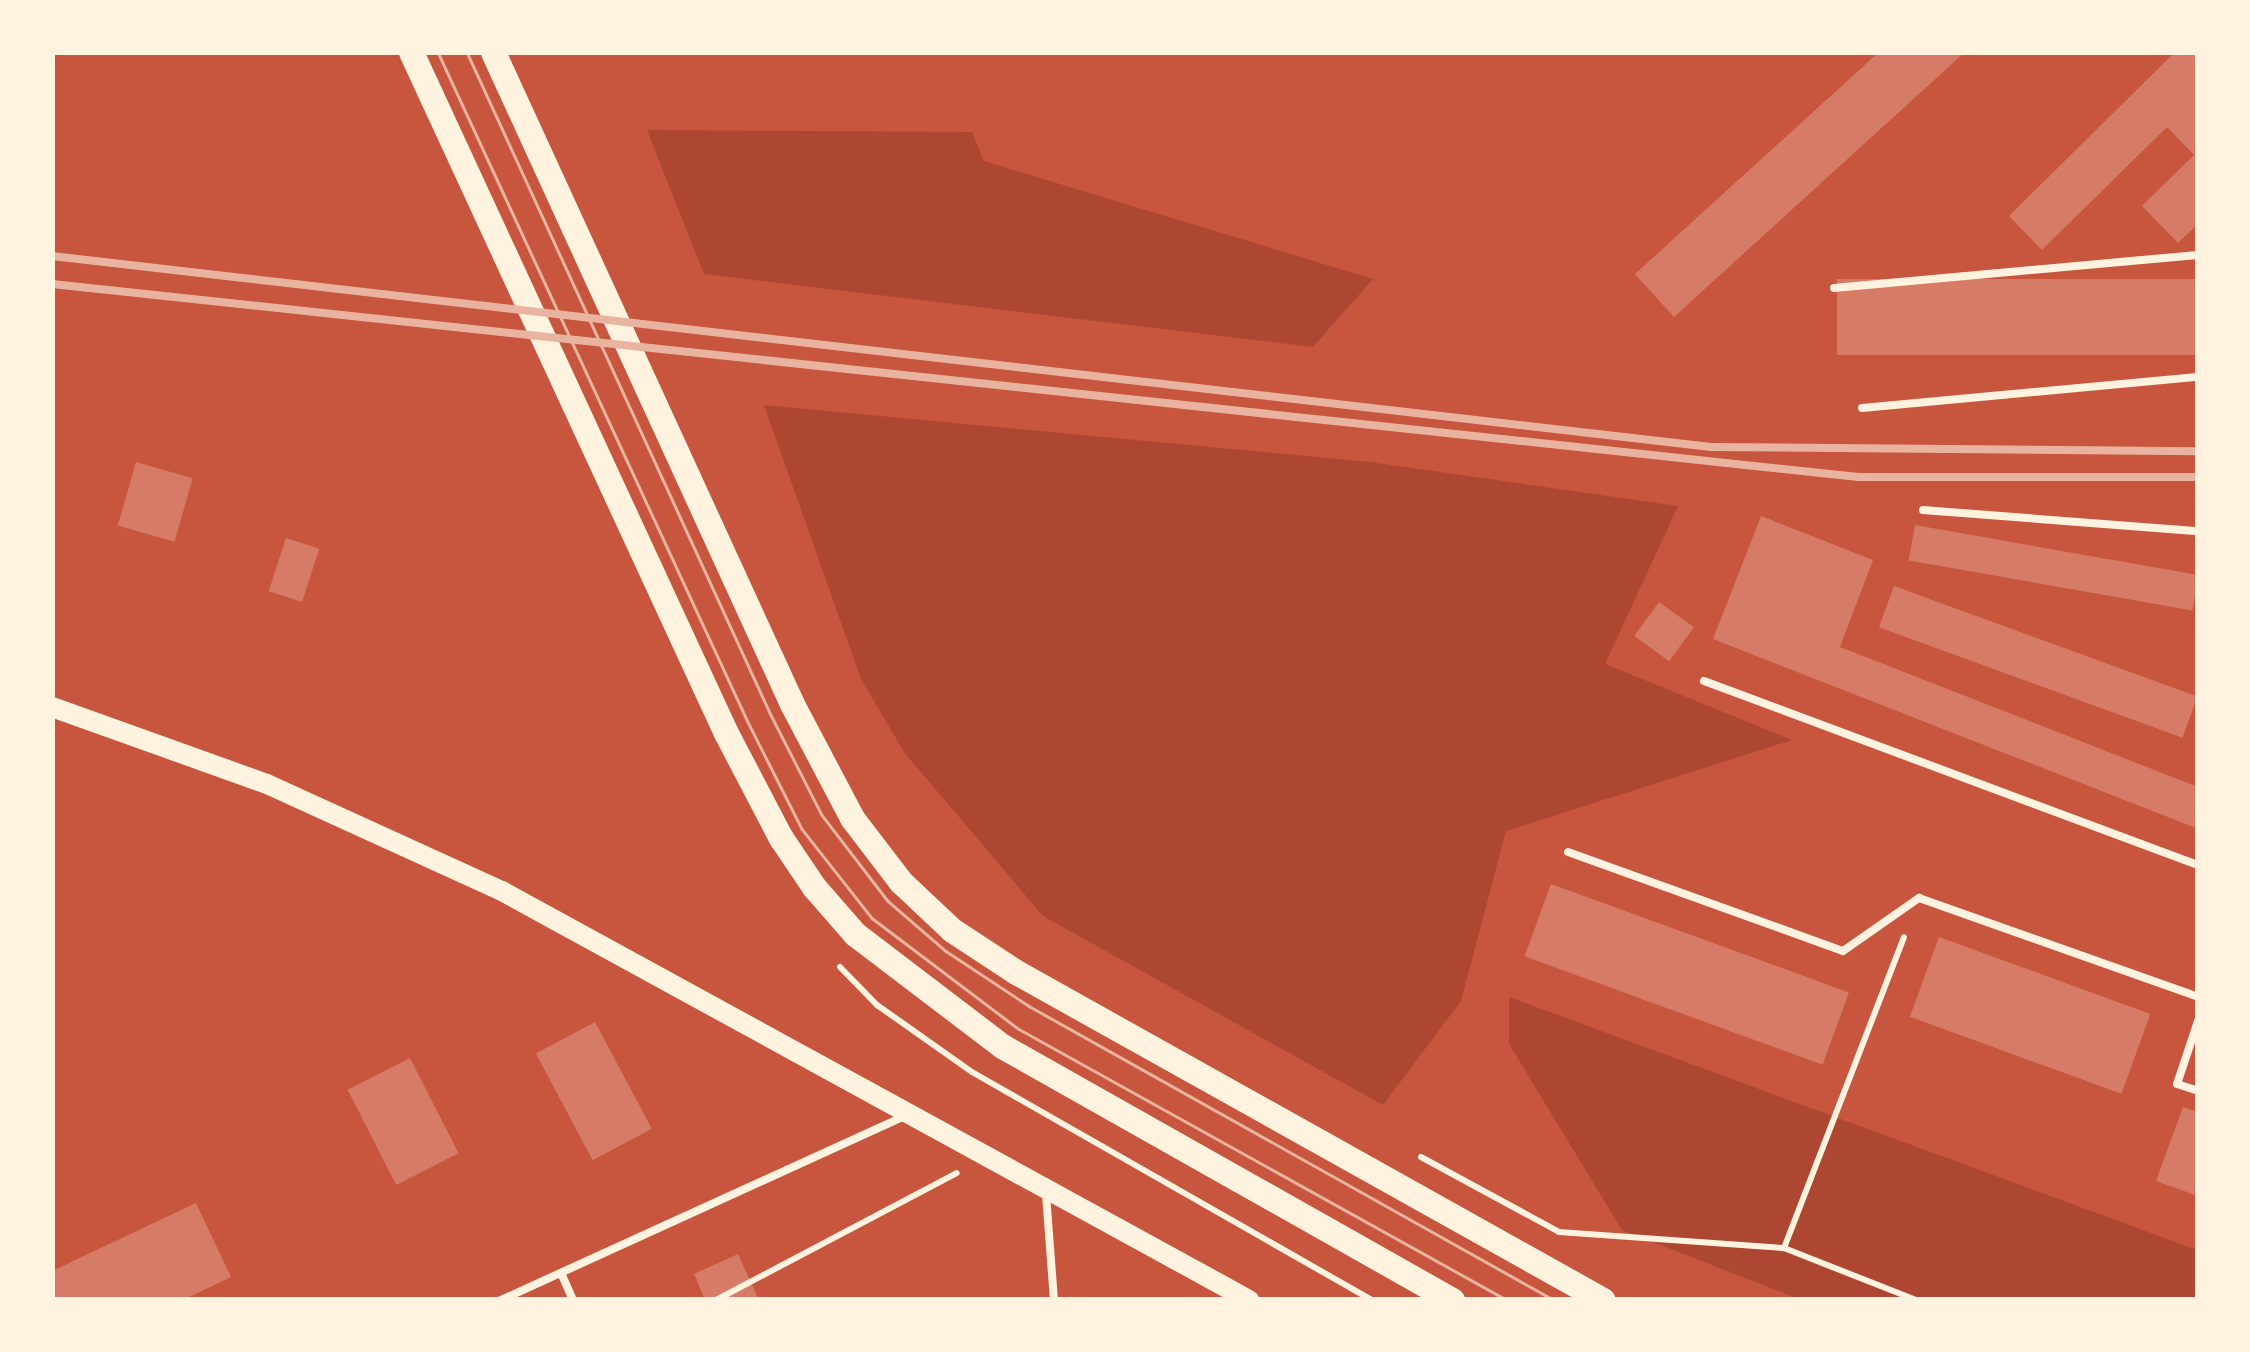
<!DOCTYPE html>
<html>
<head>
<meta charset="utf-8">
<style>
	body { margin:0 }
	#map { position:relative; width:2250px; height:1352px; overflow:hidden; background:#c8553d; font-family:Raleway,sans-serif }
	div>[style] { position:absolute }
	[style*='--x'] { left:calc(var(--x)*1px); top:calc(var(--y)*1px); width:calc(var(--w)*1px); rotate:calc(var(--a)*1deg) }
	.green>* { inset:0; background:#ae4732 }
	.building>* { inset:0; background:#d67c66; transform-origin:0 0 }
	.path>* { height:6px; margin:-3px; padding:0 3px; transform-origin:3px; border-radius:3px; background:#fff3e0 }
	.service>* { height:8px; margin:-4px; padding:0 4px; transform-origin:4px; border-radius:4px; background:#fff3e0 }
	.secondary>* { height:20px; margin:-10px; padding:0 10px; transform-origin:10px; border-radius:10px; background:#fff3e0 }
	.primary>* { height:25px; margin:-12.5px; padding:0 12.5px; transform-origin:12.5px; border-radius:12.5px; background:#fff3e0 }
	.tram>* { height:2.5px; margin:-1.25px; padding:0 1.25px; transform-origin:1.25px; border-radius:1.25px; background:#e9b49f }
	.rail>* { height:8px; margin:-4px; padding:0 4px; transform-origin:4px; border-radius:4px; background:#e9b49f }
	span { translate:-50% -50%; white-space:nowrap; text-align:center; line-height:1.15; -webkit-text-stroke:10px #fff3e0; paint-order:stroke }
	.frame { position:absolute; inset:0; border:55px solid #fff3e0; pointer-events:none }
</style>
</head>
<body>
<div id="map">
	<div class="green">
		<i style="clip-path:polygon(647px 130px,972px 132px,984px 161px,1373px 279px,1313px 347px,704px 274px)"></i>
		<i style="clip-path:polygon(764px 405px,1370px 462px,1678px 506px,1605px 664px,1792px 740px,1506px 831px,1461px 1001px,1383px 1105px,1043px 916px,904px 752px,861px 679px)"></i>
		<i style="clip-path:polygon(1509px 997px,2197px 1250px,2197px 1299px,1799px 1299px,1622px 1230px,1509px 1044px)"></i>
	</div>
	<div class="building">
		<i style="clip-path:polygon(1879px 52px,1965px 52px,1674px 317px,1635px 274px)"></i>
		<i style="clip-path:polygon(2175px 52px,2198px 52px,2198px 224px,2178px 243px,2142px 206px,2194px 155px,2167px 127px,2042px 250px,2009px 216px)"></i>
		<i style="left:2198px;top:279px;width:76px;height:361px;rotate:90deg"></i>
		<i style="left:136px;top:462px;width:59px;height:66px;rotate:16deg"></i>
		<i style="clip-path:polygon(1761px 516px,1873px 560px,1840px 647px,2198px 787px,2196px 828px,1713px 639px)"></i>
		<i style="left:1915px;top:525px;width:288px;height:36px;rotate:10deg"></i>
		<i style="left:286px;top:538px;width:35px;height:56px;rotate:18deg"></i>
		<i style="left:1894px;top:586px;width:323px;height:44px;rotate:20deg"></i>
		<i style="left:1659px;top:602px;width:43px;height:42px;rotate:36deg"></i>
		<i style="left:1551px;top:884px;width:317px;height:77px;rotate:20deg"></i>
		<i style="left:1939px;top:937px;width:225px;height:85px;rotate:20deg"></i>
		<i style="left:595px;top:1022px;width:121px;height:67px;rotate:62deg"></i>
		<i style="left:410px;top:1058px;width:107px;height:70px;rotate:63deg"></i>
		<i style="clip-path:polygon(2183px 1107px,2198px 1112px,2198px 1196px,2156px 1181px)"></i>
		<i style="clip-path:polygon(196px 1203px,231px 1277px,183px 1300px,52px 1300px,52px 1271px)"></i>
		<i style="clip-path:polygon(738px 1254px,759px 1300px,705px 1300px,694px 1274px)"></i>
	</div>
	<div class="path">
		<i style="--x:840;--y:967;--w:53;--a:45.8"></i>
		<i style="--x:877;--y:1005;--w:116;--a:35.2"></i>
		<i style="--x:972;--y:1072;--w:460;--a:29.7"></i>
		<i style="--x:1421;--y:1157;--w:157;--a:28.5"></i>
		<i style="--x:1559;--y:1232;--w:226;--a:4.1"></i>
		<i style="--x:1784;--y:1248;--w:142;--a:21.5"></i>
		<i style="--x:1784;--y:1248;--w:333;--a:-68.9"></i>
		<i style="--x:716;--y:1300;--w:272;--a:-27.8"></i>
	</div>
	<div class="service">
		<i style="--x:1834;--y:288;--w:365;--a:-5.2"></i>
		<i style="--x:1862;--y:408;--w:337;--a:-5.3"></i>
		<i style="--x:1923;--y:510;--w:276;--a:4.4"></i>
		<i style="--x:1704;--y:681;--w:527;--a:20.43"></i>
		<i style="--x:1568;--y:852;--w:292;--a:19.8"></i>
		<i style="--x:1843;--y:951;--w:93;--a:-34.9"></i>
		<i style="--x:1919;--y:898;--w:296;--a:19.5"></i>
		<i style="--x:2198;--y:1021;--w:66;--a:108.4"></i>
		<i style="--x:2177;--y:1084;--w:22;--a:18"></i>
		<i style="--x:1046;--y:1194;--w:106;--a:85.7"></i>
		<i style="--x:561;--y:1273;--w:30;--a:66"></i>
		<i style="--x:501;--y:1300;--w:444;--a:-24.5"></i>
	</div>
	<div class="secondary">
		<i style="--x:52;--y:707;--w:228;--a:19.7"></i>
		<i style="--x:267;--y:784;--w:258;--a:24.5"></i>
		<i style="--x:502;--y:891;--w:852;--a:28.7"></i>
	</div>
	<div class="primary">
		<i style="--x:411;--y:52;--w:750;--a:65.18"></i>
		<i style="--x:726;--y:733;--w:119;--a:62.4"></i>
		<i style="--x:781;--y:838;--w:59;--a:56"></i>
		<i style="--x:814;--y:887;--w:62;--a:48.9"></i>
		<i style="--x:855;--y:934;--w:185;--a:37.3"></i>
		<i style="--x:1002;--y:1046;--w:517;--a:29.44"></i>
		<i style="--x:493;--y:52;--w:717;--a:65.36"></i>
		<i style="--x:792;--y:704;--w:129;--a:62.2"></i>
		<i style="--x:852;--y:818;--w:81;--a:52.6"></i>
		<i style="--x:901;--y:882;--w:70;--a:43.3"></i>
		<i style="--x:952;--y:930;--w:77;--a:33.3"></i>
		<i style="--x:1016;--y:972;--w:672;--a:29.2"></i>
	</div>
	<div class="tram">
		<i style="--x:438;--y:52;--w:738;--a:65.17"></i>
		<i style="--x:748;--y:722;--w:120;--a:63.2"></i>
		<i style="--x:802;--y:829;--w:113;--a:51.8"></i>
		<i style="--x:872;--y:918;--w:184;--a:37.1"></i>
		<i style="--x:1019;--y:1029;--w:558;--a:29.04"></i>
		<i style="--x:467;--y:52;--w:727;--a:65.37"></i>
		<i style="--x:770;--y:713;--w:114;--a:63"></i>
		<i style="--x:822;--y:815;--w:108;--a:52.5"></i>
		<i style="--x:888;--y:901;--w:77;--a:40.8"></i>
		<i style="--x:946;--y:951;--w:100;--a:33.5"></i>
		<i style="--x:1029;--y:1006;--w:602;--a:29.25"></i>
	</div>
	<div class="rail">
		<i style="--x:52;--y:256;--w:1670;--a:6.57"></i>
		<i style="--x:1711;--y:447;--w:487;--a:0.5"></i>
		<i style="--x:52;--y:284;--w:1817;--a:6.1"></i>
		<i style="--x:1859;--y:477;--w:339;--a:0"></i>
	</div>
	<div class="frame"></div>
</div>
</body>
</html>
